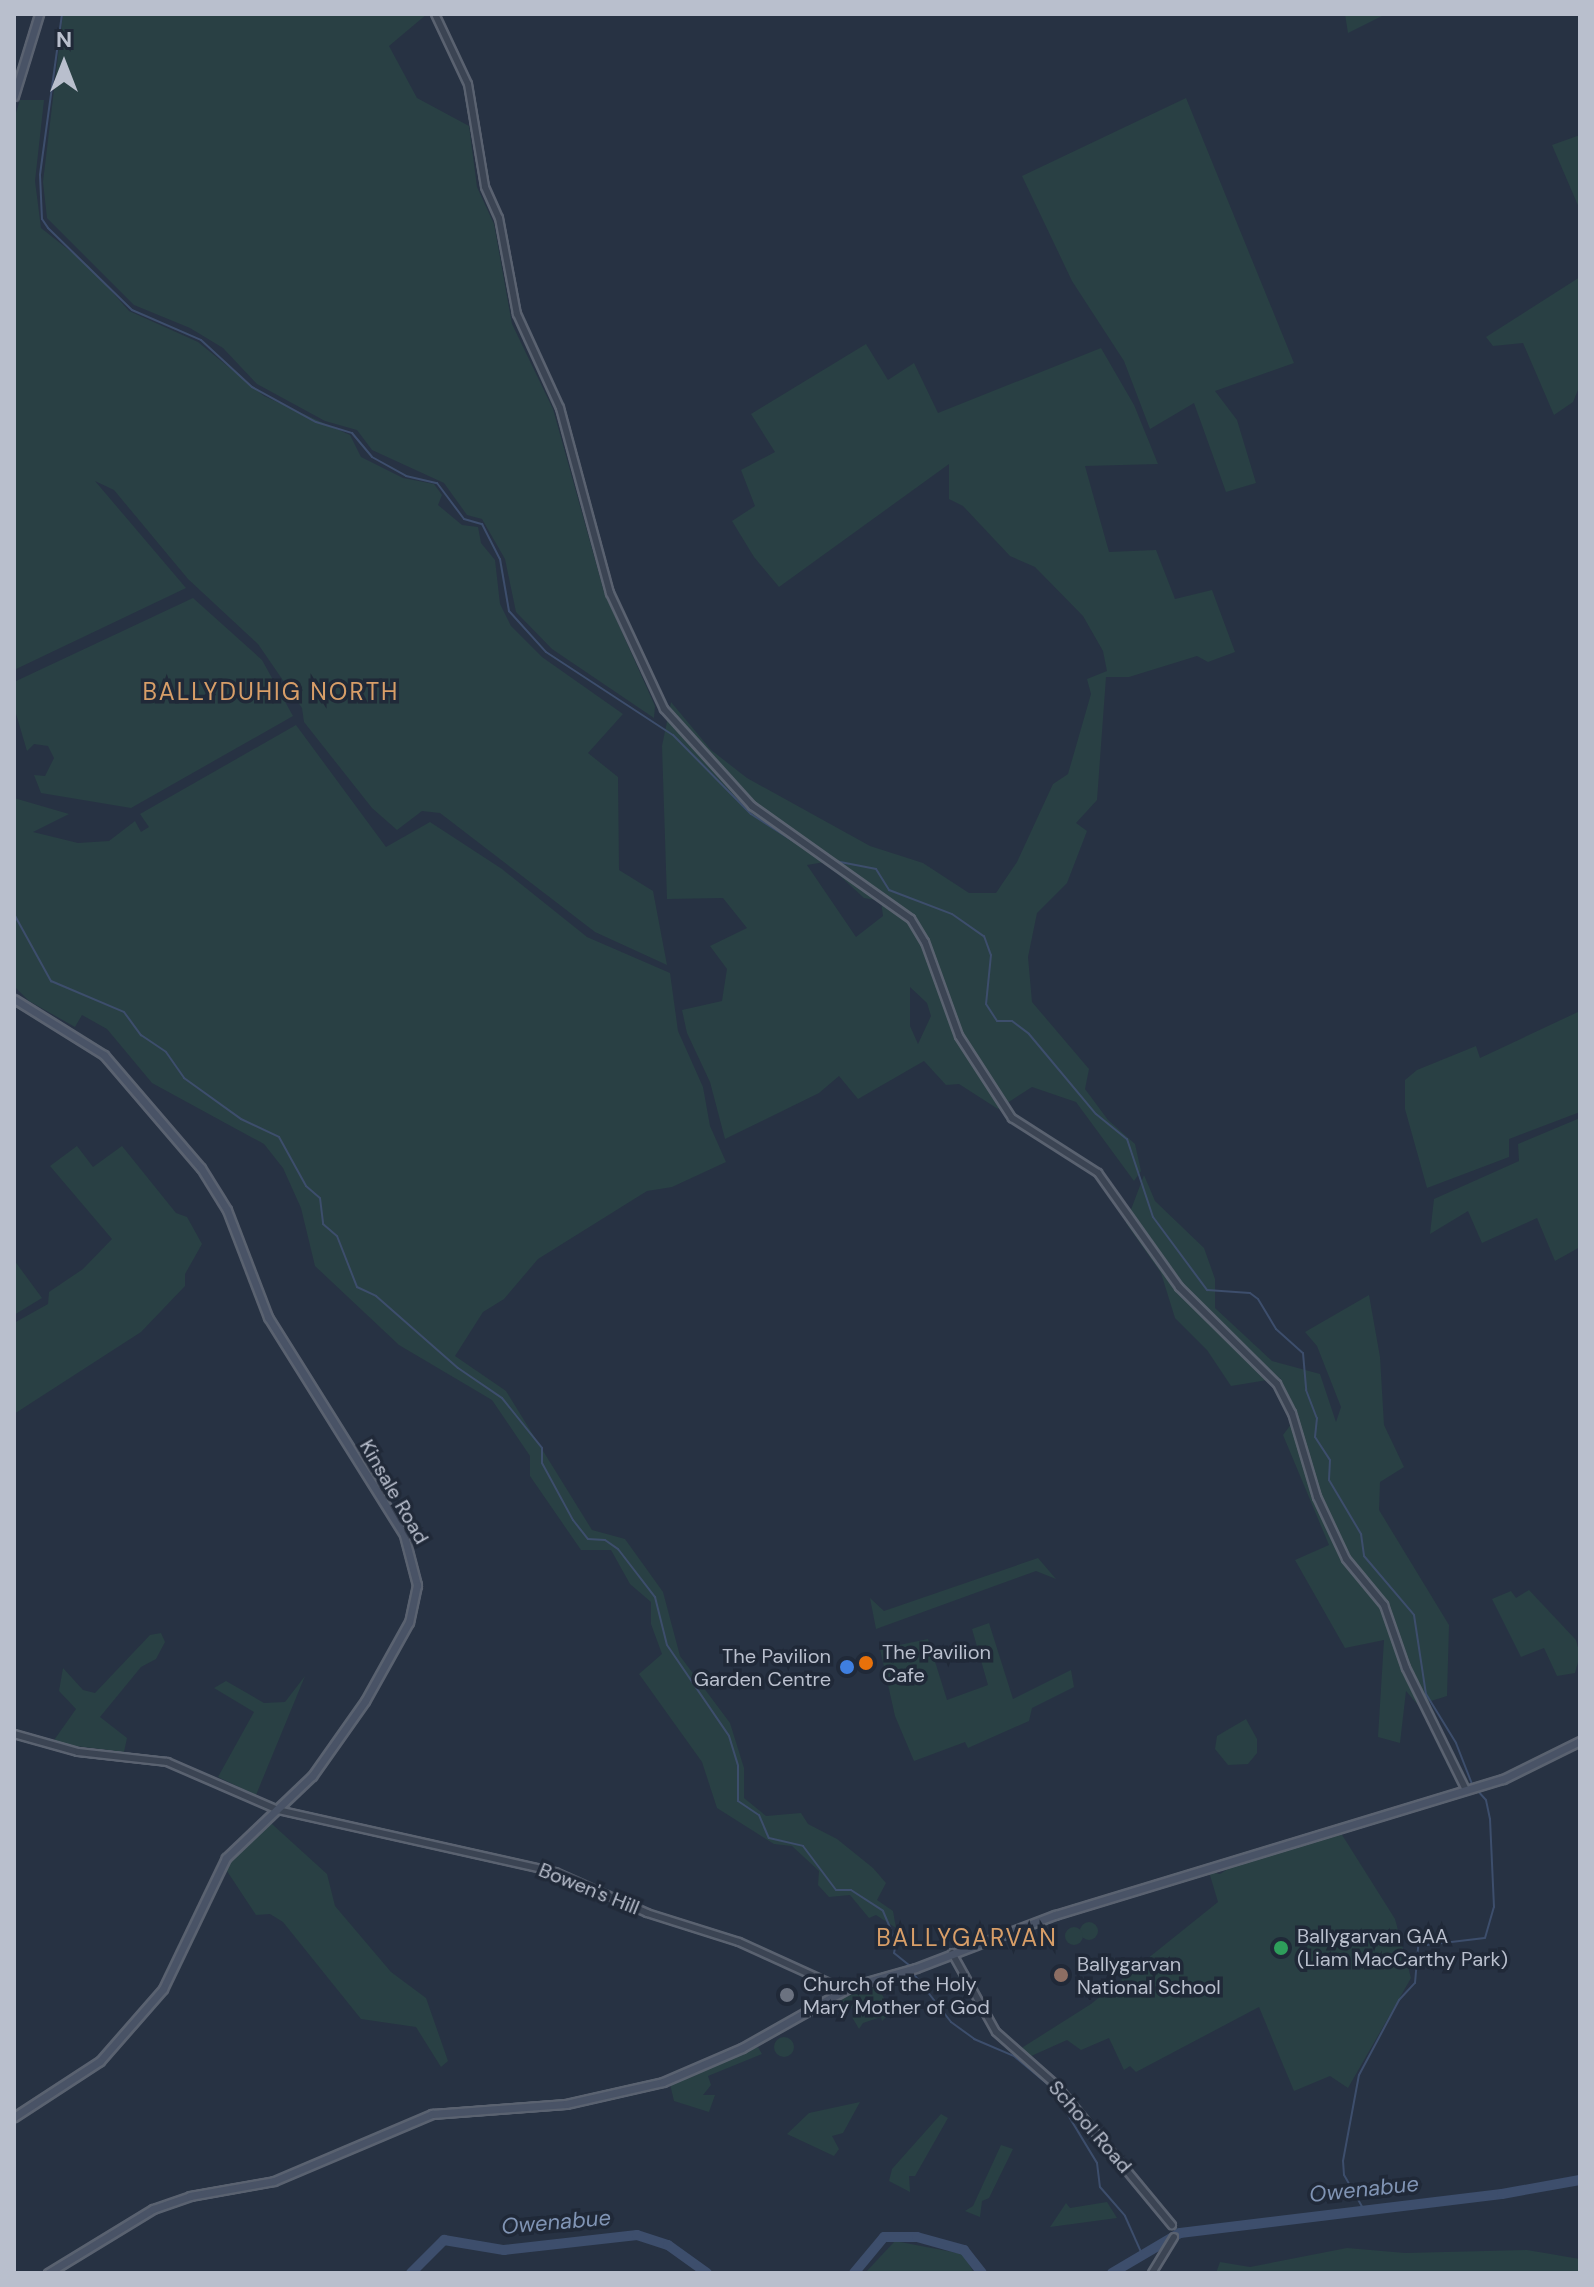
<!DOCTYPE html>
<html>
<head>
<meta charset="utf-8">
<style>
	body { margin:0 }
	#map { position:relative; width:1594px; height:2287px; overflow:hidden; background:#273243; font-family:"DM Sans",sans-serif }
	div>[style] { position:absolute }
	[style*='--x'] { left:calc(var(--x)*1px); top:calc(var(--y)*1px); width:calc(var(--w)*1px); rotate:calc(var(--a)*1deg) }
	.green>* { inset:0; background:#294044 }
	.round { border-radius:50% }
	.stream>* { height:2px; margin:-1px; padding:0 1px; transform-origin:1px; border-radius:1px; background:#3d4e6c }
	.river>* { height:10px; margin:-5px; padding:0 5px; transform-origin:5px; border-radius:5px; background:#3d4e6c }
	.roads { filter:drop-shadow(2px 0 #5a6270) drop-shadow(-2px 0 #5a6270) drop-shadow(0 2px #5a6270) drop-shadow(0 -2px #5a6270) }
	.tertiary>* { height:6px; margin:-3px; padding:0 3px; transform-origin:3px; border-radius:3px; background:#3b4453 }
	.secondary>* { height:7px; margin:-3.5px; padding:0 3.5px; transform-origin:3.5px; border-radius:3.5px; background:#495366 }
	.dots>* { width:22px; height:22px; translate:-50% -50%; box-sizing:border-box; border:4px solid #202938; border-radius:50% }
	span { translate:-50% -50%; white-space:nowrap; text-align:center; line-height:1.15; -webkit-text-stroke:7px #202938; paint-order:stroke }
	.street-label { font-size:20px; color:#b9bfcd }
	.poi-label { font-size:20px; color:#b9bfcd }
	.left { translate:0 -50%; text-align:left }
	.right { translate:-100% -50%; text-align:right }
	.water-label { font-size:22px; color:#8094b4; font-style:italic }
	.quarter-label { font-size:24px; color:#d89e68; letter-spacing:2px }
	.frame { position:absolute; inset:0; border:16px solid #b9bfcd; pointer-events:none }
	.north { position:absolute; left:24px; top:24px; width:80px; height:80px; -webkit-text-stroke:6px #202938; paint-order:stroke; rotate:0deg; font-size:22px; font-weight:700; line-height:32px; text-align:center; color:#b9bfcd }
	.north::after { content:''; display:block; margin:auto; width:28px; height:36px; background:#b9bfcd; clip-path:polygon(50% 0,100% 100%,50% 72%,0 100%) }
</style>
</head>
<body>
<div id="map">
	<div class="green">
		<i style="clip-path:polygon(63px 14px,427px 14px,389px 46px,417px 98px,469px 126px,477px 187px,494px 224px,512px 324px,553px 409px,604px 592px,655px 706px,654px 718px,552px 649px,516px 612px,505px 559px,482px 519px,467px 515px,444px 483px,372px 450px,357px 430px,325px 421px,257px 384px,223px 348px,190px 328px,134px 305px,47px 218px,43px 182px)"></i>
		<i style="clip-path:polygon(1345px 14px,1386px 14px,1348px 33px)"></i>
		<i style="clip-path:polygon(1186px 98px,1294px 363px,1215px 391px,1237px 420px,1256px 483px,1226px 492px,1194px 403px,1150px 429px,1124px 361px,1072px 281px,1022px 176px)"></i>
		<i style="clip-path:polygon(20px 100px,44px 100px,35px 181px,41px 228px,89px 266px,129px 311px,198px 342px,264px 396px,350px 435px,361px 457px,403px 478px,434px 484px,442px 495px,438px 505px,462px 525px,478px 527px,481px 543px,495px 560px,500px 604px,511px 626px,542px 657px,623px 714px,588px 753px,618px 777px,619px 870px,653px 891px,667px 965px,595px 932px,440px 813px,422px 811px,397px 830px,372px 808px,304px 722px,302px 708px,258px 644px,188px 579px,114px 490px,95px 481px,186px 588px,14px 670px,14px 119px)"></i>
		<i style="clip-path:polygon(1580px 135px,1580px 210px,1552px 145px)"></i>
		<i style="clip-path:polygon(1580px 277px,1580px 385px,1573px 402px,1554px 415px,1523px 343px,1493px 346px,1486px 337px)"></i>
		<i style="clip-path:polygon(evenodd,866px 344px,888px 380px,914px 363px,938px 413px,1101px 348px,1134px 405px,1158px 464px,1085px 466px,1109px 552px,1156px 550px,1175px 599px,1212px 590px,1235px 652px,1208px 662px,1197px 656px,1129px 677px,1106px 677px,1097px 800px,1076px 823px,1087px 831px,1067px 883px,1037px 913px,1028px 957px,1032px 1002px,1089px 1069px,1085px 1089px,1108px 1120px,1135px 1144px,1141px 1171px,1134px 1181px,1076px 1102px,1032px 1087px,998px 1109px,959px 1084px,946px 1085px,924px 1061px,858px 1099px,839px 1076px,819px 1093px,725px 1139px,710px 1082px,687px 1033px,682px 1010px,722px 1001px,727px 969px,710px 946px,747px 928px,723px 898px,667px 899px,662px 746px,671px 702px,711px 750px,747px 778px,870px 846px,923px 863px,969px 893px,996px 893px,1017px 862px,1053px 784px,1068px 774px,1091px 694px,1087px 679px,1107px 671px,1103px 651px,1083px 616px,1035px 567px,1010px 556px,963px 506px,949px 499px,949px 464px,779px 587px,754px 557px,732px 521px,755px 506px,741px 470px,775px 452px,751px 414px,866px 344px,825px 862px,864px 898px,881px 901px,883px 916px,856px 937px,807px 865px,825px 862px,866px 344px,910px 987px,927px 1003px,931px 1016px,918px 1044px,910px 1026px,910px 987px)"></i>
		<i style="clip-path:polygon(193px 598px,262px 660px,293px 716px,131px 808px,41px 793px,34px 775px,45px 776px,54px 758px,48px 746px,34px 744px,27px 751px,14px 707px,14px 682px)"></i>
		<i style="clip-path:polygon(296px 725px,386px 847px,430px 822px,502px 869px,587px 937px,670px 973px,678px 1031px,703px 1087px,710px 1126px,726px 1162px,672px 1187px,647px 1191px,538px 1259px,504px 1299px,483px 1312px,455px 1356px,506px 1391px,592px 1530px,625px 1539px,663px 1592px,680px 1656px,730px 1723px,744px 1768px,744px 1798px,766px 1816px,801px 1813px,808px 1824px,837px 1839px,873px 1868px,886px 1883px,877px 1900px,893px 1911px,896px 1928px,876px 1915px,869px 1918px,850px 1895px,829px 1897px,818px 1885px,819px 1871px,792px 1846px,774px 1844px,717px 1808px,702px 1762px,639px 1674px,662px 1654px,651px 1624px,651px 1602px,630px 1584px,611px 1550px,581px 1550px,530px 1476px,530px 1456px,492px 1400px,399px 1345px,315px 1266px,301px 1208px,283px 1168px,264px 1144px,152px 1083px,107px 1029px,82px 1015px,75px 1027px,29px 1001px,14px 986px,14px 798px,69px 814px,33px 832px,78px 843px,109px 841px,135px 821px,141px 832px,149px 827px,140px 814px)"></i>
		<i style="clip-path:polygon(1580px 1011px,1580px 1112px,1509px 1139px,1509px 1157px,1427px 1188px,1405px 1109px,1405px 1080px,1417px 1070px,1476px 1046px,1480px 1058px)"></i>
		<i style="clip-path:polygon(1580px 1118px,1580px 1247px,1555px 1261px,1537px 1218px,1482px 1243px,1468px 1211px,1430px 1234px,1434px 1199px,1519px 1161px,1518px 1144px)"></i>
		<i style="clip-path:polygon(77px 1146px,93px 1167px,122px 1146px,176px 1213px,187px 1217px,202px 1244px,185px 1274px,185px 1286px,141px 1332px,14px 1414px,14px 1323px,48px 1304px,49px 1292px,83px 1269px,112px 1239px,50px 1166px)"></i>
		<i style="clip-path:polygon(1144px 1175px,1155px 1201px,1204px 1248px,1215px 1279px,1215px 1308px,1272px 1361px,1320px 1374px,1336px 1422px,1341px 1407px,1317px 1346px,1305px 1332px,1369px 1295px,1380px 1357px,1384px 1425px,1404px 1467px,1380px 1482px,1379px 1510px,1449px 1625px,1447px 1696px,1418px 1705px,1406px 1691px,1400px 1743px,1378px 1737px,1384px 1640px,1345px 1648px,1295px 1560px,1329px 1545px,1283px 1435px,1298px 1415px,1280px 1378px,1231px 1386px,1207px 1350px,1175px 1318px,1161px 1273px,1126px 1223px)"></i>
		<i style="clip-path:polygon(14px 1260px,42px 1298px,14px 1315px)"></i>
		<i style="clip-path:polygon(1038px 1558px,1056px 1579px,1036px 1571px,876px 1629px,870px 1598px,884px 1611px)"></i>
		<i style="clip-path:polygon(1529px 1590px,1576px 1640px,1580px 1655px,1575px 1673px,1557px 1676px,1544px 1648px,1521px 1657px,1492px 1599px,1511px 1591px,1516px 1598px)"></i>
		<i style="clip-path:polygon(989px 1623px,1013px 1699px,1071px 1670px,1074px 1687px,1032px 1708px,1029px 1721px,968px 1748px,965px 1742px,914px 1761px,895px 1716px,880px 1649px,928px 1639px,947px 1700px,988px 1685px,972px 1629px)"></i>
		<i style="clip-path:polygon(161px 1633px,165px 1642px,156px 1659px,141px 1667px,100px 1717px,127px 1738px,124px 1752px,52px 1743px,76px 1709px,59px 1691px,63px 1668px,83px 1690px,95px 1693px,150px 1635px)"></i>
		<i style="clip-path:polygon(305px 1676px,256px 1795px,218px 1777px,254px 1712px,214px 1688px,226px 1681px,264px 1703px,285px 1702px)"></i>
		<i style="clip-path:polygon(1246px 1719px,1257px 1739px,1257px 1753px,1248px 1764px,1228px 1765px,1215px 1749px,1217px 1736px)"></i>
		<i style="clip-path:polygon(272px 1824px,327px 1874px,335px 1906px,391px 1972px,426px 1998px,448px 2061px,441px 2067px,416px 2027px,361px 2019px,283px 1922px,270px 1914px,256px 1915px,225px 1868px,240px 1847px)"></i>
		<i style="clip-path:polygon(1339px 1830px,1395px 1919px,1411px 1978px,1348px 2088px,1330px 2076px,1294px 2091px,1259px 2007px,1136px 2072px,1130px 2066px,1124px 2070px,1109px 2038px,1081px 2050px,1067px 2040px,1029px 2057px,1020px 2049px,1091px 2004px,1218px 1902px,1209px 1872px,1220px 1874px,1236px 1864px)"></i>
		<i class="round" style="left:1080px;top:1922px;width:18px;height:18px"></i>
		<i class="round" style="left:1065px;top:1927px;width:18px;height:18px"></i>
		<i style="clip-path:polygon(878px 1986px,891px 2013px,882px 2021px,881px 2017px,863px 2023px,859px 2029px,852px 2017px,855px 2007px,829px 2012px,826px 2003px)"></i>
		<i class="round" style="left:774px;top:2037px;width:20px;height:20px"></i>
		<i style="clip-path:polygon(758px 2047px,762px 2054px,708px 2076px,711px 2085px,703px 2095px,715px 2095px,709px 2112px,674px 2101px,670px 2084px)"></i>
		<i style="clip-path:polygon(860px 2102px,843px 2133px,832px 2136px,839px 2149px,834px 2156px,787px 2134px,809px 2113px)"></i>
		<i style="clip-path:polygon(941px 2114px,948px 2118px,915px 2176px,909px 2176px,910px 2192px,889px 2181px,892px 2169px)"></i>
		<i style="clip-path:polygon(1001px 2145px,1013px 2149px,989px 2198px,982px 2201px,980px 2217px,965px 2211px,973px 2206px)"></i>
		<i style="clip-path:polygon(1107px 2202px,1117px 2218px,1050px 2227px,1066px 2203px,1070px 2208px)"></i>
		<i style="clip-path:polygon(895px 2241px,963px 2254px,974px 2273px,865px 2273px)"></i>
		<i style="clip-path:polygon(1347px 2248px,1405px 2253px,1527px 2250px,1580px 2259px,1580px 2273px,1216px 2273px,1220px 2262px,1250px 2267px)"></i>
	</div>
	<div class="stream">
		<i style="--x:62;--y:14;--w:162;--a:97.8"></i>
		<i style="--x:40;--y:175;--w:44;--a:87.4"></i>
		<i style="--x:42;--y:219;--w:11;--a:56"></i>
		<i style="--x:48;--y:228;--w:117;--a:44.3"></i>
		<i style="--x:132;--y:310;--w:75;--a:23.5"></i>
		<i style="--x:201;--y:340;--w:69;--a:42.7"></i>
		<i style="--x:252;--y:387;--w:73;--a:28.7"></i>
		<i style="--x:316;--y:422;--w:38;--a:17"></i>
		<i style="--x:352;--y:433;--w:31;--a:50"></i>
		<i style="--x:372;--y:457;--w:39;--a:29"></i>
		<i style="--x:406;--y:476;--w:32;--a:13"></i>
		<i style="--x:437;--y:483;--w:45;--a:53.1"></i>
		<i style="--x:464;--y:519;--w:19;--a:16"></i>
		<i style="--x:482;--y:524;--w:39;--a:63"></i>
		<i style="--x:500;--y:559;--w:53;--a:80.2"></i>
		<i style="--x:509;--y:611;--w:55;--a:47.9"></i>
		<i style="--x:546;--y:652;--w:152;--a:33.2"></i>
		<i style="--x:673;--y:735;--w:111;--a:45.4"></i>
		<i style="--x:751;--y:814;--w:82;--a:32.5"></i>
		<i style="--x:835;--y:861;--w:42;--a:11"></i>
		<i style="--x:876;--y:869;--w:25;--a:58"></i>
		<i style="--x:889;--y:890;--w:67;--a:20.9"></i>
		<i style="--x:952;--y:914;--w:39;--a:35"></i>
		<i style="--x:984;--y:936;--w:20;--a:70"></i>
		<i style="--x:991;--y:955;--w:49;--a:95.8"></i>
		<i style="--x:986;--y:1004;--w:20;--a:57"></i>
		<i style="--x:997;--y:1021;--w:15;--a:0"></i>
		<i style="--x:1012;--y:1021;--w:21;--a:37"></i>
		<i style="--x:1029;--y:1034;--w:104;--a:50.1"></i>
		<i style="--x:1096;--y:1114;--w:40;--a:39"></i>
		<i style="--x:1127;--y:1139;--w:82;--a:71.6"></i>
		<i style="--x:1153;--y:1217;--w:91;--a:53.5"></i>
		<i style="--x:1207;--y:1290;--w:43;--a:4"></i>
		<i style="--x:1250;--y:1293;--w:10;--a:37"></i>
		<i style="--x:1258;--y:1299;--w:35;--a:59"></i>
		<i style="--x:1276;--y:1329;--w:36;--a:42"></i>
		<i style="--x:1303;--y:1353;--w:37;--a:85"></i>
		<i style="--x:1306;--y:1390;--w:30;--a:69"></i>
		<i style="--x:1317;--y:1418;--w:19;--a:96"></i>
		<i style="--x:1315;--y:1437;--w:27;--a:57"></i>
		<i style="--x:1330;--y:1460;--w:20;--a:93"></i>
		<i style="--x:1329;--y:1480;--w:63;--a:59.3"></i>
		<i style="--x:1361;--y:1534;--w:22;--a:82"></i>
		<i style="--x:1364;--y:1556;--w:77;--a:49.7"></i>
		<i style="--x:1414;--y:1615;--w:80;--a:81.4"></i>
		<i style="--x:1426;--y:1694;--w:57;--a:58.5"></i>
		<i style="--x:1456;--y:1743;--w:44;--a:68.7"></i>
		<i style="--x:14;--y:914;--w:77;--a:61.1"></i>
		<i style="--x:51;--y:981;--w:79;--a:23"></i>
		<i style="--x:124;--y:1012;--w:29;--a:54"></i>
		<i style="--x:141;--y:1035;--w:30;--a:34"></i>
		<i style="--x:166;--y:1052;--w:32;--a:55"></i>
		<i style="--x:184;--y:1078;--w:70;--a:35.7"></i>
		<i style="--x:241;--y:1119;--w:42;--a:25.3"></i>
		<i style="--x:279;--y:1137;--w:56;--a:61.1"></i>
		<i style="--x:306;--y:1186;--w:18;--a:41"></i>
		<i style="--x:320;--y:1198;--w:26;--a:83"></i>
		<i style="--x:323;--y:1224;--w:18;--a:41"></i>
		<i style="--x:337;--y:1236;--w:55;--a:68.6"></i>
		<i style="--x:357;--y:1287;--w:21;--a:25"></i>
		<i style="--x:376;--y:1296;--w:109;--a:41.3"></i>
		<i style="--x:458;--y:1368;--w:53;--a:34.3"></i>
		<i style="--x:502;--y:1398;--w:64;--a:51.3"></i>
		<i style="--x:542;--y:1448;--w:15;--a:90"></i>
		<i style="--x:542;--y:1463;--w:65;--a:61.5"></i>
		<i style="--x:573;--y:1520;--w:24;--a:52"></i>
		<i style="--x:588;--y:1539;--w:17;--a:3"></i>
		<i style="--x:605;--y:1540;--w:16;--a:35"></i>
		<i style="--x:618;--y:1549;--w:61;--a:52.4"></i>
		<i style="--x:655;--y:1597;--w:49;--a:76"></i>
		<i style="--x:667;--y:1645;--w:110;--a:55.7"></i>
		<i style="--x:729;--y:1736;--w:31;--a:73"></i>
		<i style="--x:738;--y:1766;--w:35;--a:90"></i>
		<i style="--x:738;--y:1801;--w:25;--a:34"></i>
		<i style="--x:759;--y:1815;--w:25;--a:67"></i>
		<i style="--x:769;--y:1838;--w:35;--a:13"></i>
		<i style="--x:803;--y:1846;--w:55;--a:53.1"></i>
		<i style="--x:836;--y:1890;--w:15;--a:0"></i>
		<i style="--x:851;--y:1890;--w:38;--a:33"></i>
		<i style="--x:883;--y:1911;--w:34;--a:67"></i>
		<i style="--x:896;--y:1942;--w:11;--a:100"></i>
		<i style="--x:894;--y:1953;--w:22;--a:39"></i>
		<i style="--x:913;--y:1973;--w:62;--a:52.2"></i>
		<i style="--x:951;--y:2022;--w:29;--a:36"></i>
		<i style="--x:974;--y:2039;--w:43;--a:23"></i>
		<i style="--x:1014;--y:2056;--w:48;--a:40"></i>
		<i style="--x:1051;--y:2087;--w:89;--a:58.8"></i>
		<i style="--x:1097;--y:2163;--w:24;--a:83"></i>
		<i style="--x:1100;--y:2187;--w:38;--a:49"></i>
		<i style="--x:1125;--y:2216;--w:39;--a:66"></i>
		<i style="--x:1141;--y:2252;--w:7;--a:16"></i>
		<i style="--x:1364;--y:2210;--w:40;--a:-119.7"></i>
		<i style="--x:1344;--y:2175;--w:14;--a:-94"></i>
		<i style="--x:1343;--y:2161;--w:87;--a:-79.5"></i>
		<i style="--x:1359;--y:2075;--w:85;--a:-61.9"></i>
		<i style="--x:1399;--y:2000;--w:23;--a:-47"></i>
		<i style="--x:1415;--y:1983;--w:37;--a:-85"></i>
		<i style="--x:1418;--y:1946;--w:67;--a:-6.8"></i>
		<i style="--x:1485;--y:1938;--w:32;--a:-74"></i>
		<i style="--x:1494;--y:1907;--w:88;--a:-92.6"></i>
		<i style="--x:1490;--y:1819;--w:19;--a:-102"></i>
		<i style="--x:1486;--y:1800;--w:15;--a:-132"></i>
	</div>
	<div class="river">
		<i style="--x:411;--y:2273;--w:47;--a:-45"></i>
		<i style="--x:444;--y:2240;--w:61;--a:9.5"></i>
		<i style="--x:504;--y:2250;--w:134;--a:-6.4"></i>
		<i style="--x:637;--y:2235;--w:33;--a:18"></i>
		<i style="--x:668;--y:2245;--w:48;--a:35.7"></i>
		<i style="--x:854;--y:2273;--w:47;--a:-50.2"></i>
		<i style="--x:884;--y:2237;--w:33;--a:0"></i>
		<i style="--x:917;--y:2237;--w:49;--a:15.5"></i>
		<i style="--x:964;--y:2250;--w:29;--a:52"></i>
		<i style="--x:1112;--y:2273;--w:79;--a:-30.5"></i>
		<i style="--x:1180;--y:2233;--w:324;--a:-6.9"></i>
		<i style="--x:1502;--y:2194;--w:79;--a:-10.2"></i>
	</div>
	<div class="roads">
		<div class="tertiary">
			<i style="--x:435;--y:14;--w:77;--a:64.8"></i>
			<i style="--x:468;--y:84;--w:104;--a:80.6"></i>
			<i style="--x:485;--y:187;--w:34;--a:66"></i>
			<i style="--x:499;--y:218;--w:98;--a:79.4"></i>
			<i style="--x:517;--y:314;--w:103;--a:65.4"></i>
			<i style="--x:560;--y:408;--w:192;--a:74.9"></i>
			<i style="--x:610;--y:593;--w:128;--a:65"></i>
			<i style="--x:664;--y:709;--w:131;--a:47.8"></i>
			<i style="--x:752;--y:806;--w:195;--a:35.4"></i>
			<i style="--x:911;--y:919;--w:27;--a:59"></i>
			<i style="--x:925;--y:942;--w:100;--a:70.1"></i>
			<i style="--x:959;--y:1036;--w:98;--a:57.1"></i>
			<i style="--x:1012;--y:1118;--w:102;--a:32.6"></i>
			<i style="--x:1098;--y:1173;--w:140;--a:54.6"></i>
			<i style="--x:1179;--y:1287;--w:138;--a:44.7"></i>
			<i style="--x:1277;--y:1384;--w:33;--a:63"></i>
			<i style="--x:1292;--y:1413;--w:88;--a:73.4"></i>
			<i style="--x:1317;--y:1497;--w:68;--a:64.9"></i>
			<i style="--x:1346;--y:1559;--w:60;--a:50.4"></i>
			<i style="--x:1384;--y:1605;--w:67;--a:70.8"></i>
			<i style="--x:1406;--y:1668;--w:134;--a:63.8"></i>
			<i style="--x:14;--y:1734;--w:66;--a:15.7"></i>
			<i style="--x:78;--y:1752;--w:90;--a:6.4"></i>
			<i style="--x:167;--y:1762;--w:121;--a:23.4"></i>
			<i style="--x:278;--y:1810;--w:284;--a:12.6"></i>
			<i style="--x:555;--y:1872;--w:101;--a:24"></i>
			<i style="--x:647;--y:1913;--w:96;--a:17.5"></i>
			<i style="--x:739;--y:1942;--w:113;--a:24.5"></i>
			<i style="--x:952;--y:1953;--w:90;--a:60.9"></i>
			<i style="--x:996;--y:2032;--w:80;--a:41.5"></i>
			<i style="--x:1056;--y:2085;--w:182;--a:50.4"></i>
			<i style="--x:1152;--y:2273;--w:42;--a:-58.6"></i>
		</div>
		<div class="secondary">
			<i style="--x:14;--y:96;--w:86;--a:-73"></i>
			<i style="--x:14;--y:999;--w:106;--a:31.9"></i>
			<i style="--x:104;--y:1055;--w:149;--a:49.4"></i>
			<i style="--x:201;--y:1168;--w:49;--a:58.2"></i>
			<i style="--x:227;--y:1210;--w:115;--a:69"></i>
			<i style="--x:268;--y:1317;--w:257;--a:58"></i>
			<i style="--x:404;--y:1535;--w:52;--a:75.4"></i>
			<i style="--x:417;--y:1585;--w:38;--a:102"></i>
			<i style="--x:409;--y:1622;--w:90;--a:119.1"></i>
			<i style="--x:365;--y:1701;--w:92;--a:125.2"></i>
			<i style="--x:312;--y:1776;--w:119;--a:136.4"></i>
			<i style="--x:226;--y:1858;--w:145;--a:115.7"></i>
			<i style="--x:163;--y:1989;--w:96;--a:131.2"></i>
			<i style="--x:100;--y:2061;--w:103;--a:146.9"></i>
			<i style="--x:48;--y:2273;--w:123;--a:-31.4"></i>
			<i style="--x:153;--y:2209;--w:39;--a:-19"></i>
			<i style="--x:190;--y:2196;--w:85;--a:-10.1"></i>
			<i style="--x:274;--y:2181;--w:172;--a:-23"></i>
			<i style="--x:432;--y:2114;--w:134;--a:-4.3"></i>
			<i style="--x:566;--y:2104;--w:99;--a:-12.8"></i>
			<i style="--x:663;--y:2082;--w:86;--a:-23.3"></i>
			<i style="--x:742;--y:2048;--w:126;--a:-29.4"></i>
			<i style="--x:852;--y:1986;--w:66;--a:-15.7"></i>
			<i style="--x:916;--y:1968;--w:149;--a:-20.9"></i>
			<i style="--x:1055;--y:1915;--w:468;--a:-16.9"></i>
			<i style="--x:1503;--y:1779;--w:86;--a:-26.3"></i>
		</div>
	</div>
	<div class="dots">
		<i style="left:866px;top:1663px;background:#e8710a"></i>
		<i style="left:847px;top:1667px;background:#3f7fe0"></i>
		<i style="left:1281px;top:1948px;background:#2e9e5b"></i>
		<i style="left:1061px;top:1975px;background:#8d6e63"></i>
		<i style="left:787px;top:1995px;background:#6b7280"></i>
	</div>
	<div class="street-label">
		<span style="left:394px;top:1492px;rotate:60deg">Kinsale Road</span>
		<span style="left:589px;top:1889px;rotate:22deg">Bowen's Hill</span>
		<span style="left:1090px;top:2127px;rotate:49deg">School Road</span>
	</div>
	<div class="poi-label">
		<span class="left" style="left:882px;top:1664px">The Pavilion<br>Cafe</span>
		<span class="right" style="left:831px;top:1668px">The Pavilion<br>Garden Centre</span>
		<span class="left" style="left:1297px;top:1948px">Ballygarvan GAA<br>(Liam MacCarthy Park)</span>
		<span class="left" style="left:1077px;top:1976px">Ballygarvan<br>National School</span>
		<span class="left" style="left:803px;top:1996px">Church of the Holy<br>Mary Mother of God</span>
	</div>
	<div class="water-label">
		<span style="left:1364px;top:2189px;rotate:-6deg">Owenabue</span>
		<span style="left:556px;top:2222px;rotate:-5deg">Owenabue</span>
	</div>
	<div class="quarter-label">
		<span style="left:271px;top:692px">BALLYDUHIG NORTH</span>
		<span style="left:967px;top:1938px">BALLYGARVAN</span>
	</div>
	<div class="frame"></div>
	<div class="north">N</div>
</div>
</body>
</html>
